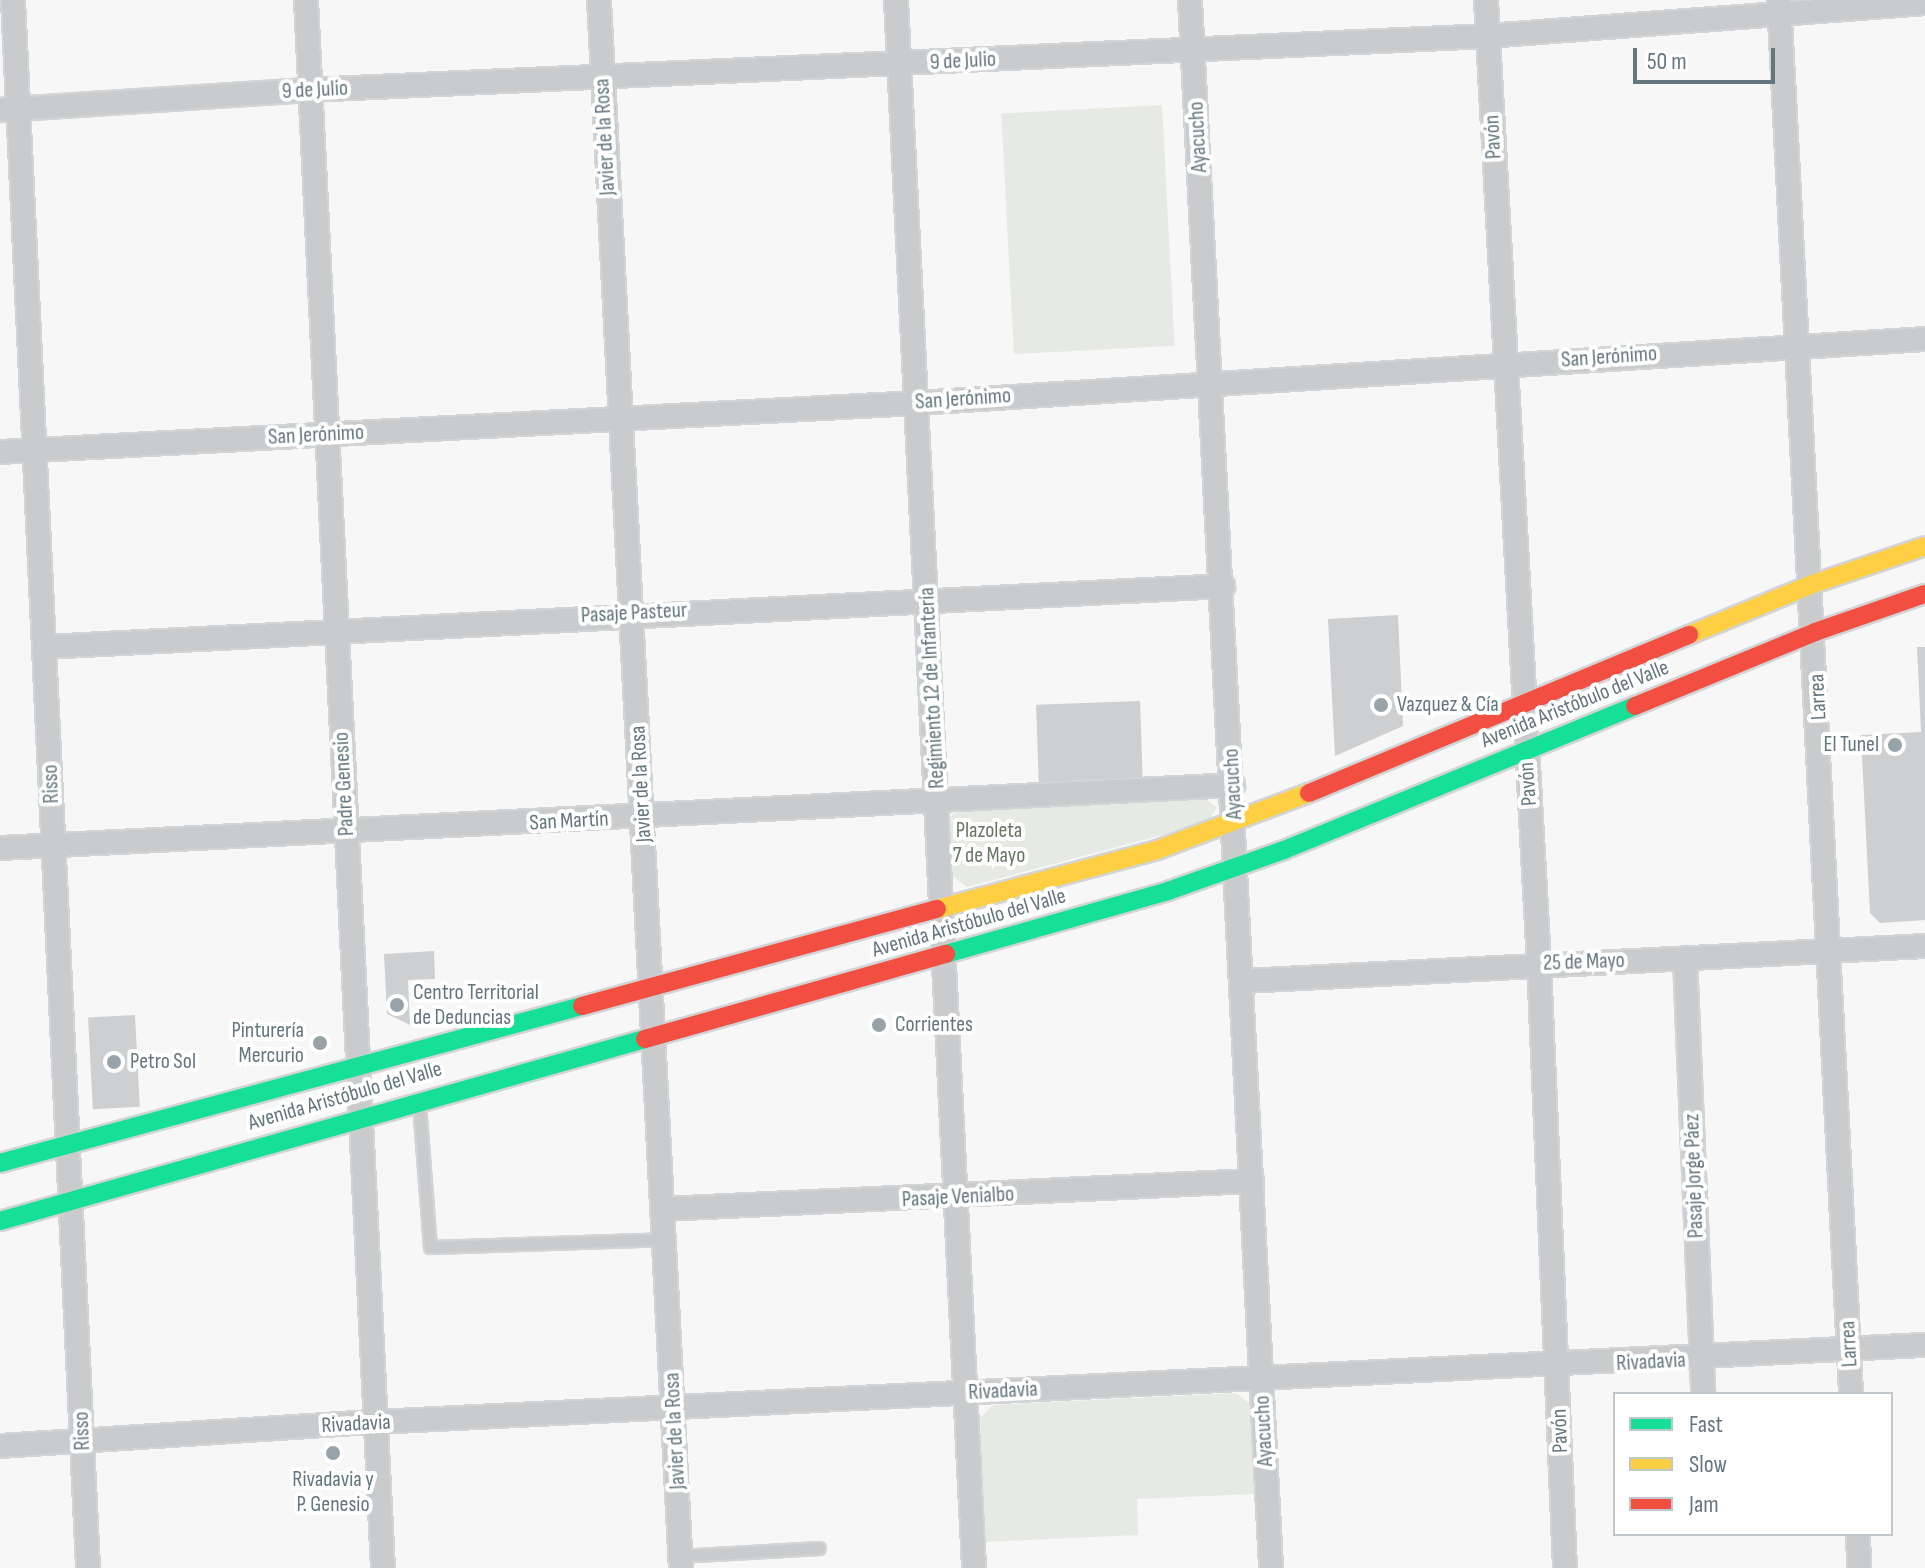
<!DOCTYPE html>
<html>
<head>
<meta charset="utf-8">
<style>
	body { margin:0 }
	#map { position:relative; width:1925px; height:1568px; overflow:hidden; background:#f7f7f7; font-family:"Sofia Sans Condensed",sans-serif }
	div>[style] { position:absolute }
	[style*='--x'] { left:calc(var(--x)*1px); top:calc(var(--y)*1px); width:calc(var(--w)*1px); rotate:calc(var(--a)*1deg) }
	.green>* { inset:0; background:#e6e9e4; transform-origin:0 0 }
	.building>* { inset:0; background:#cecfd0; transform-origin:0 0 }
	.roads { filter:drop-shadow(2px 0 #d3d4d5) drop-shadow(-2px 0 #d3d4d5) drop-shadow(0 2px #d3d4d5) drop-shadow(0 -2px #d3d4d5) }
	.lane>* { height:11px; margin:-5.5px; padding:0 5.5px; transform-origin:5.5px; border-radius:5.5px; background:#cacbcc }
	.street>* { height:22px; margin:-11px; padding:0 11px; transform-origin:11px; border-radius:11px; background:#cacbcc }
	.fast>* { height:18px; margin:-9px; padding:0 9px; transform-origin:9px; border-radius:9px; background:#16e098 }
	.slow>* { height:18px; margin:-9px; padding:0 9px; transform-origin:9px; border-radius:9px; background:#ffcf43 }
	.jam>* { height:18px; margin:-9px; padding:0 9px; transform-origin:9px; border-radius:9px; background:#f24e42 }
	.dots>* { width:22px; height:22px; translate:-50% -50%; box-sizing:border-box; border:4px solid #fff; border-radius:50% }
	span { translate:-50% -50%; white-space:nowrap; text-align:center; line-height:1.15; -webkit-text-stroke:8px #fff; paint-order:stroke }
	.street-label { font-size:22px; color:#65767f }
	.poi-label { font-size:22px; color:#65767f }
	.left { translate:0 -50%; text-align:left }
	.right { translate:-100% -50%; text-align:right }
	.park-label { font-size:22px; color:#687864 }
	.legend { position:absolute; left:1613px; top:1392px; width:280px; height:144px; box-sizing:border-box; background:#fff; border:2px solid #c1c8cc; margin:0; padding:10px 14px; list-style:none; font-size:24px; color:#65767f }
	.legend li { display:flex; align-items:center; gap:16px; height:40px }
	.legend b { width:40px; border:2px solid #c1c8cc }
	.scale { position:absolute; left:1633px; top:48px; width:142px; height:36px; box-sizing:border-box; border:4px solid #65767f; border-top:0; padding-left:10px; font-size:24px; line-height:28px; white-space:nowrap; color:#65767f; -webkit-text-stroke:6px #fff; paint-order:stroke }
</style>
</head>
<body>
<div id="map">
	<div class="green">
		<i style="left:1162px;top:105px;width:241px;height:161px;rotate:87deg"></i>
		<i style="clip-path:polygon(1203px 797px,1217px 807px,1207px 823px,967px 887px,951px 875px,948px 820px,960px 807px)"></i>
		<i style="clip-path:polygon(1236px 1393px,1250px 1404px,1255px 1494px,1137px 1499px,1138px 1535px,984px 1542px,980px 1418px,993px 1405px)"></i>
	</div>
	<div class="building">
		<i style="clip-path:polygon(1398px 615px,1403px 726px,1335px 756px,1328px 619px)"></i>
		<i style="clip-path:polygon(1917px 647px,1925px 647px,1925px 920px,1880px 923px,1870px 913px,1861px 735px,1921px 732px)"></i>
		<i style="left:1140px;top:701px;width:79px;height:104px;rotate:88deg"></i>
		<i style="clip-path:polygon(434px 951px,435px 979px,408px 980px,410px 1025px,387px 1014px,384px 954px)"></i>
		<i style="left:135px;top:1015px;width:92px;height:47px;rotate:87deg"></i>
	</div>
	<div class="roads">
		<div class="lane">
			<i style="--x:419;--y:1104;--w:143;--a:85.6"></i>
			<i style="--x:430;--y:1247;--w:235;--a:-1.9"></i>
			<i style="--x:680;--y:1556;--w:139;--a:-3.3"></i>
		</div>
		<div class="street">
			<i style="--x:13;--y:0;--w:1570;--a:87.26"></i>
			<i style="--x:306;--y:0;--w:1570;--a:87.19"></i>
			<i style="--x:599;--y:0;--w:1570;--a:87.01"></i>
			<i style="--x:896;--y:0;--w:1570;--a:87.15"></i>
			<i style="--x:1190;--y:0;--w:1570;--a:87.04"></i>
			<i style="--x:1486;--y:0;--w:964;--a:86.85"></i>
			<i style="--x:1539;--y:963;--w:606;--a:87.54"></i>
			<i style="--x:1779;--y:0;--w:1396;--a:87.04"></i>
			<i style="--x:0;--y:110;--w:310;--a:-3.7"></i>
			<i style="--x:309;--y:90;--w:1179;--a:-2.62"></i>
			<i style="--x:1487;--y:36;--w:439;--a:-4.3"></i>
			<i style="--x:0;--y:452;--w:918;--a:-3.06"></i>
			<i style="--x:917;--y:403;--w:1010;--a:-3.63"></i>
			<i style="--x:45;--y:647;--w:1180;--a:-2.96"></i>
			<i style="--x:0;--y:848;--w:1235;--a:-2.92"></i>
			<i style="--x:1685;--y:958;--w:436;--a:87.6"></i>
			<i style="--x:1244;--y:981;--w:682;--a:-2.94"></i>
			<i style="--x:664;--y:1209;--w:589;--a:-2.73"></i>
			<i style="--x:0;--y:1446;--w:377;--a:-3.7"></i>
			<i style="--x:376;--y:1422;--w:1551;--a:-2.85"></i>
			<i style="--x:1858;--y:1534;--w:34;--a:88"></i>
		</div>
		<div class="fast">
			<i style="--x:946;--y:954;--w:231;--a:-15.8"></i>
			<i style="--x:1168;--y:891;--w:123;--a:-19.5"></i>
			<i style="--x:1284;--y:850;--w:379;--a:-22.3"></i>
			<i style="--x:0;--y:1163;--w:603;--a:-15.1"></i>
			<i style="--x:0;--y:1221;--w:670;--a:-15.76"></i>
		</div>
		<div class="slow">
			<i style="--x:1689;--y:635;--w:134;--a:-22.4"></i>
			<i style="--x:1813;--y:584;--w:118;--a:-18.7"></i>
			<i style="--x:937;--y:909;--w:228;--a:-15"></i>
			<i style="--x:1157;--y:850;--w:162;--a:-20.6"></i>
		</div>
		<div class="jam">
			<i style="--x:1635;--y:706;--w:195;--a:-22.3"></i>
			<i style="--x:1815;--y:632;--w:116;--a:-19.1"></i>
			<i style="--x:1309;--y:793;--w:412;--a:-22.6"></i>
			<i style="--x:582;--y:1006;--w:368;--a:-15.3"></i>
			<i style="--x:645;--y:1039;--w:313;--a:-15.8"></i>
		</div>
	</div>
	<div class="dots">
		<i style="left:1381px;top:705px;background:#98a3a9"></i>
		<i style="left:1895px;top:745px;background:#98a3a9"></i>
		<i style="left:397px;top:1005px;background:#98a3a9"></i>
		<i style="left:879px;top:1025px;background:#98a3a9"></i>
		<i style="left:320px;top:1043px;background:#98a3a9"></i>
		<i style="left:114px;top:1062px;background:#98a3a9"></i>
		<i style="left:333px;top:1453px;background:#98a3a9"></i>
	</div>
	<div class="street-label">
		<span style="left:963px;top:61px;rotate:-3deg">9 de Julio</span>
		<span style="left:315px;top:90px;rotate:-3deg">9 de Julio</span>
		<span style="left:605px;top:137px;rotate:-93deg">Javier de la Rosa</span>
		<span style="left:1198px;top:137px;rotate:-93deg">Ayacucho</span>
		<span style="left:1493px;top:137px;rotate:-93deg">Pavón</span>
		<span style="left:1609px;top:357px;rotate:-4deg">San Jerónimo</span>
		<span style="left:963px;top:399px;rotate:-4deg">San Jerónimo</span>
		<span style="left:316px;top:435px;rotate:-3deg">San Jerónimo</span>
		<span style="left:634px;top:613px;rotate:-3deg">Pasaje Pasteur</span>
		<span style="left:932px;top:688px;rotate:-93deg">Regimiento 12 de Infantería</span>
		<span style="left:1818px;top:697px;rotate:-93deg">Larrea</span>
		<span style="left:1575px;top:704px;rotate:-22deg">Avenida Aristóbulo del Valle</span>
		<span style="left:51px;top:784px;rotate:-92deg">Risso</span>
		<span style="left:344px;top:784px;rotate:-93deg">Padre Genesio</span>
		<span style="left:641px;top:784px;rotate:-93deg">Javier de la Rosa</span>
		<span style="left:1233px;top:784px;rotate:-93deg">Ayacucho</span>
		<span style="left:1528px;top:784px;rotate:-94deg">Pavón</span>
		<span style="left:569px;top:821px;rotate:-3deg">San Martín</span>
		<span style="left:969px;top:923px;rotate:-16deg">Avenida Aristóbulo del Valle</span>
		<span style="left:1584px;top:962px;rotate:-2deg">25 de Mayo</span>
		<span style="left:345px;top:1096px;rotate:-16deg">Avenida Aristóbulo del Valle</span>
		<span style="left:1694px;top:1176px;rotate:-92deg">Pasaje Jorge Páez</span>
		<span style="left:958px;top:1197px;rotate:-3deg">Pasaje Venialbo</span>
		<span style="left:1849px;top:1344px;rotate:-93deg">Larrea</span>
		<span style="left:1651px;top:1362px;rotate:-3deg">Rivadavia</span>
		<span style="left:1003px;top:1391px;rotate:-3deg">Rivadavia</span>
		<span style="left:356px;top:1424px;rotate:-3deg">Rivadavia</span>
		<span style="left:82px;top:1431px;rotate:-92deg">Risso</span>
		<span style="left:675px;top:1431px;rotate:-93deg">Javier de la Rosa</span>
		<span style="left:1264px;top:1431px;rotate:-93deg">Ayacucho</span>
		<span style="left:1560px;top:1431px;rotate:-92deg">Pavón</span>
	</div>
	<div class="poi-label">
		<span class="left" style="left:1397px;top:705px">Vazquez &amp; Cía</span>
		<span class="right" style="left:1879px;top:745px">El Tunel</span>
		<span class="left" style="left:413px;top:1005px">Centro Territorial<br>de Deduncias</span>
		<span class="left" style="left:895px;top:1025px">Corrientes</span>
		<span class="right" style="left:304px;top:1043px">Pinturería<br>Mercurio</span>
		<span class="left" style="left:130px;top:1062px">Petro Sol</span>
		<span style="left:333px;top:1492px">Rivadavia y<br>P. Genesio</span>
	</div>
	<div class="park-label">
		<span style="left:989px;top:843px">Plazoleta<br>7 de Mayo</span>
	</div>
	<ul class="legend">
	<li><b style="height:10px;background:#16e098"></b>Fast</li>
	<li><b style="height:10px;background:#ffcf43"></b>Slow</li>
	<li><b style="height:10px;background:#f24e42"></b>Jam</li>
	</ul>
	<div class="scale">50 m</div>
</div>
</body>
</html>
